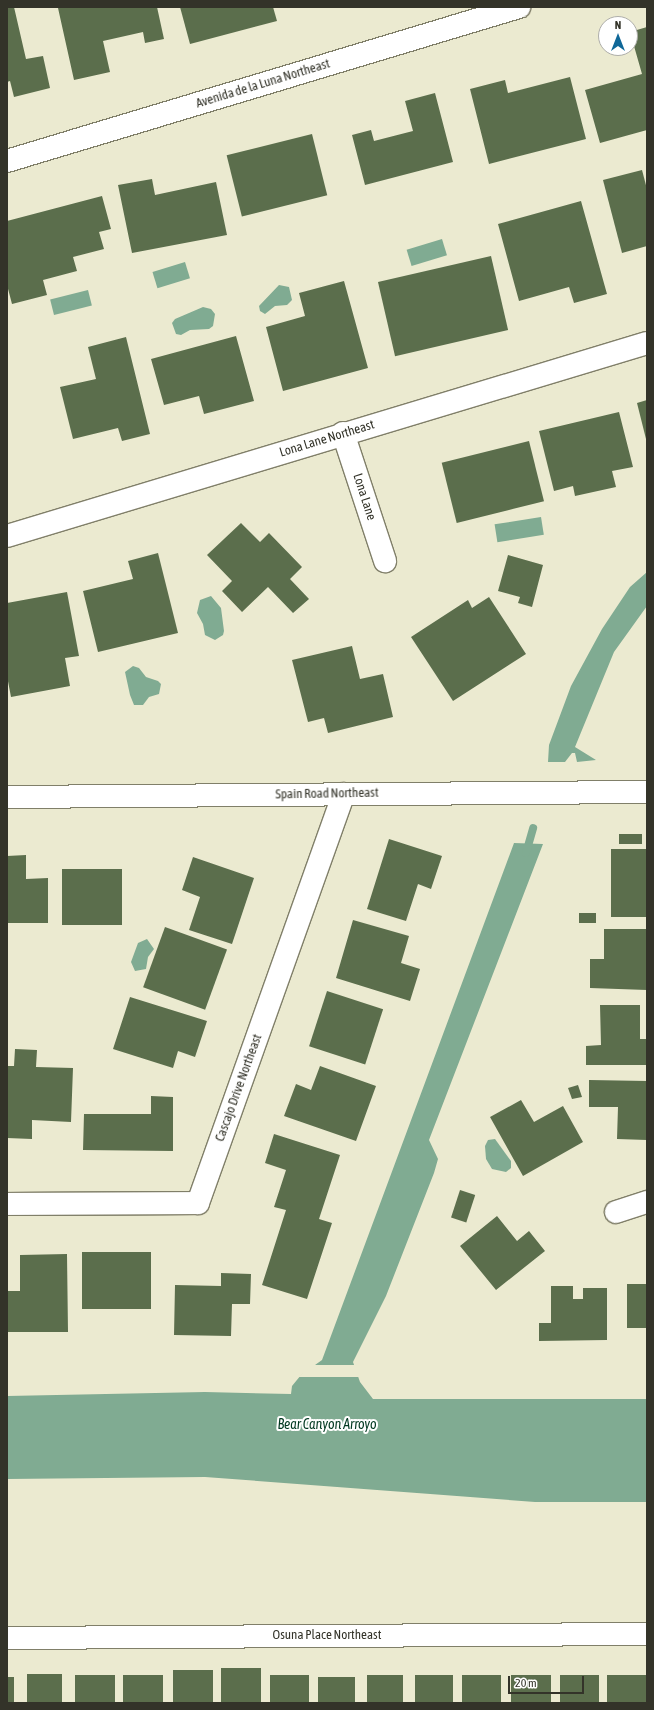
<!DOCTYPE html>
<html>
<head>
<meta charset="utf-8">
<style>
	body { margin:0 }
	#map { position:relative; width:654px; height:1710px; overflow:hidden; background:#ebead0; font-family:"Asap Condensed",sans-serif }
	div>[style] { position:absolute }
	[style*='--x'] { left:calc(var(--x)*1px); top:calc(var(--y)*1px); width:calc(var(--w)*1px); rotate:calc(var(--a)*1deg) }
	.water>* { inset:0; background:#80ab92; transform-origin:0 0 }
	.pier>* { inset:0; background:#ebead0 }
	.stream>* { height:8px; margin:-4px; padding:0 4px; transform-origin:4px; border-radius:4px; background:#80ab92 }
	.building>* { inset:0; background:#5b6e4c; transform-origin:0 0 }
	.roads { filter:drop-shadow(1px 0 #807f69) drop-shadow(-1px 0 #807f69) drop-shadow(0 1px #807f69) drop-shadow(0 -1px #807f69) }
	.minor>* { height:22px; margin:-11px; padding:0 11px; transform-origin:11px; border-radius:11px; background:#fff }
	.tertiary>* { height:22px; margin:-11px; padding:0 11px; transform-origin:11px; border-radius:11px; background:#fff }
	span { translate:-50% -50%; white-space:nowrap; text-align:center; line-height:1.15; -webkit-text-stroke:4px #fff; paint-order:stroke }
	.street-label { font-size:13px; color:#333329 }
	.water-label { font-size:14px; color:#003820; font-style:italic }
	.frame { position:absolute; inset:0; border:8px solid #333329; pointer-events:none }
	.north { position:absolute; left:598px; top:16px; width:40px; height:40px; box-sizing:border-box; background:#fff; border:1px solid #adada9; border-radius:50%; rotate:0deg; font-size:11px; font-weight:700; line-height:16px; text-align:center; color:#333329 }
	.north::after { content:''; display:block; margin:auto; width:14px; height:18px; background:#106898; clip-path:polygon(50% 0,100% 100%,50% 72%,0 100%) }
	.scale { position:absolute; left:508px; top:1676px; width:76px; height:18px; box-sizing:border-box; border:2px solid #333329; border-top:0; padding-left:5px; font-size:12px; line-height:14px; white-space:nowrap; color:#333329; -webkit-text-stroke:3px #fff; paint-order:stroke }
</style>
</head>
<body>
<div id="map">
	<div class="water">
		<i style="left:442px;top:239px;width:17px;height:37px;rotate:73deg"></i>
		<i style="left:185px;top:262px;width:17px;height:34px;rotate:73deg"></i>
		<i style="clip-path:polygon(279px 285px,289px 287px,292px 300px,287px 305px,275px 306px,265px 314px,260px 311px,259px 306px)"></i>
		<i style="left:88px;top:290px;width:16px;height:39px;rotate:76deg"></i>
		<i style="clip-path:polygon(203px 307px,211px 309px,215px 314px,213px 326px,209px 329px,190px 330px,181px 335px,176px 334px,172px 323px,175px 319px)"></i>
		<i style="left:541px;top:517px;width:18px;height:47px;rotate:81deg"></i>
		<i style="clip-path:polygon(647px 572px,647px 606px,614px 652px,575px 747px,596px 760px,577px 762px,575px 753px,572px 753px,565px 762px,548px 762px,549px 745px,571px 686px,602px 629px,630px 587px)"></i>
		<i style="clip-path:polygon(211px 596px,221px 608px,224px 631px,223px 635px,215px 640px,205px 635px,203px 624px,197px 613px,200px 600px)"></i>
		<i style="clip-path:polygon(133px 666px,139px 668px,146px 677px,158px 681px,161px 684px,159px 694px,149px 697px,143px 705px,134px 705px,130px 695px,125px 672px)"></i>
		<i style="clip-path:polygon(514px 843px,543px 844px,429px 1140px,438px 1159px,434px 1173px,386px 1296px,353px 1362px,360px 1382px,373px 1399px,647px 1399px,647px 1502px,535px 1502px,205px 1477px,7px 1479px,7px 1396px,205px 1392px,291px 1394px,292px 1386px,301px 1375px,322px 1360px)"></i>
		<i style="clip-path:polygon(147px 939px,154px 949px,148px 957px,146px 969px,135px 971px,131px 962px,138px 943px)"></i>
		<i style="clip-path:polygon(495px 1139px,511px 1161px,511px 1168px,506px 1172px,492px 1169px,486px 1159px,485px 1146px,488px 1140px)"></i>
	</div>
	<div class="pier">
		<i style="clip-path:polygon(312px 1365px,356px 1365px,361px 1377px,298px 1377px)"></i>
	</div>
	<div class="stream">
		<i style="--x:526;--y:853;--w:26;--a:-74"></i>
	</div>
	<div class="building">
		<i style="clip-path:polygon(7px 7px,14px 7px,26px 59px,43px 56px,50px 88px,14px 97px,10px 81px,7px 82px)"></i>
		<i style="clip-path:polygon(63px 7px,157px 7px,164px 39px,145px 43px,143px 32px,103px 41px,110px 72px,74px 80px,58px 8px)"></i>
		<i style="clip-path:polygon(180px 7px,273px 7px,277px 21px,190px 44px)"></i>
		<i style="clip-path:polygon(647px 27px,647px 130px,600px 143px,585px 90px,642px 74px,630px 32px)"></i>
		<i style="clip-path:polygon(570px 77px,586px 139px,489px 164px,470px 89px,505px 80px,508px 93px)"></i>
		<i style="clip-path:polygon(435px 93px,453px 162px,365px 185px,352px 135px,371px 130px,374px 141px,413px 131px,405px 101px)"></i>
		<i style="left:312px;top:134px;width:63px;height:88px;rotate:76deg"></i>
		<i style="clip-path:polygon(642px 170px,647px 189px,647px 246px,622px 253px,603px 180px)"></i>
		<i style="clip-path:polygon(152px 179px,155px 195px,216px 182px,227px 235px,132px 253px,118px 185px)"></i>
		<i style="clip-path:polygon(102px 196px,111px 229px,99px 232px,104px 249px,73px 257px,77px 271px,43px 280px,47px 295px,12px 304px,7px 285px,7px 221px)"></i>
		<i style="clip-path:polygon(581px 201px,607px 294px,574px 303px,569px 287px,519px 301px,498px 224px)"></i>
		<i style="left:491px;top:256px;width:76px;height:116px;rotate:77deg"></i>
		<i style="clip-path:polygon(344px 281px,368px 368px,283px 391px,266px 327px,305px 316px,299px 293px)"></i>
		<i style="clip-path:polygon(236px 336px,254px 401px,204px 414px,199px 396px,164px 405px,151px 359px)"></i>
		<i style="clip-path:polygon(126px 337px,150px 434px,122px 441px,118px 428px,73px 439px,60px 387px,96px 379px,88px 347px)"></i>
		<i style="clip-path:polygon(647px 400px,647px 439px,646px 439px,637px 403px)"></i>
		<i style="clip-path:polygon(619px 412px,633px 467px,612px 471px,616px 487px,575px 496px,573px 486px,554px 491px,539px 431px)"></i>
		<i style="left:529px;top:441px;width:62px;height:90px;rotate:76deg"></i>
		<i style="clip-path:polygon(241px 523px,260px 542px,269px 533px,302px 567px,290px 579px,309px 599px,293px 613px,268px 587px,242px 612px,222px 591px,232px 581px,207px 555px)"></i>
		<i style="clip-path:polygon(158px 553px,178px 633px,98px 652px,83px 591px,133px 579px,128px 561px)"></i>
		<i style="clip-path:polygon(508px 555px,543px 565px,532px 607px,518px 603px,520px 597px,498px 591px)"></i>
		<i style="clip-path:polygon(67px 592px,79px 656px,65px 658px,70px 686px,11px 697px,7px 676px,7px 603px)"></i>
		<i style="clip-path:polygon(489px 597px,526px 654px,453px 701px,411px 637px,468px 600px,472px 608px)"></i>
		<i style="clip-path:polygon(352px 646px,360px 679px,383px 674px,393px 717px,328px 733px,324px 718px,308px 722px,292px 660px)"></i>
		<i style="left:619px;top:834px;width:23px;height:10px"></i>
		<i style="clip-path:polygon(389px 839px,442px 856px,431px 889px,418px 884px,406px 921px,367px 909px)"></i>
		<i style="left:611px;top:849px;width:36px;height:68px"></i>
		<i style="clip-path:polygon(26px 855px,26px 879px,48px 878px,48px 923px,7px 923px,7px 856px)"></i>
		<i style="clip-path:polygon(193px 857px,254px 878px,232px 944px,189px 930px,200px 897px,182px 890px)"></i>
		<i style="left:62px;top:869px;width:60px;height:56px"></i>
		<i style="left:579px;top:913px;width:17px;height:10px"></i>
		<i style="clip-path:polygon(353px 920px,409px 936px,401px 963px,420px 969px,410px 1001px,336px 978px)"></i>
		<i style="left:165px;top:927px;width:66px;height:64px;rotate:20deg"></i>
		<i style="clip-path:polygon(604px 929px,647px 929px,647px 990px,590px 988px,590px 959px,604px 959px)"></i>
		<i style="left:327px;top:991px;width:59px;height:58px;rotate:18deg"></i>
		<i style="clip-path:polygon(130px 997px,207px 1021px,195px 1057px,178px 1051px,173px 1068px,113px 1049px)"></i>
		<i style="clip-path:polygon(600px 1005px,640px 1005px,640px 1039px,647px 1039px,647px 1065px,586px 1065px,586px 1046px,601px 1045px)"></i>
		<i style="clip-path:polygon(15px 1049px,37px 1050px,36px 1067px,73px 1068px,71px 1122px,32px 1120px,32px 1139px,7px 1138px,7px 1066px,14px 1066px)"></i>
		<i style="clip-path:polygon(320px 1066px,376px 1086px,356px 1141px,284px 1116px,296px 1084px,311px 1090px)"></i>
		<i style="clip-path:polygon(589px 1080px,647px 1081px,647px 1140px,617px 1139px,618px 1107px,589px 1107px)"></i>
		<i style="clip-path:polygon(578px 1085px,582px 1097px,572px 1099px,568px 1088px)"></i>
		<i style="clip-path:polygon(151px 1096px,173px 1097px,173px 1151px,83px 1150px,84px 1114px,151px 1114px)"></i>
		<i style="clip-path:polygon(521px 1100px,534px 1122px,563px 1106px,583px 1142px,523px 1176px,490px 1117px)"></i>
		<i style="clip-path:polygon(274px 1134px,340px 1155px,319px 1219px,332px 1223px,307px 1299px,262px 1285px,286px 1210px,274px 1207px,286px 1170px,265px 1163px)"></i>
		<i style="left:460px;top:1190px;width:16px;height:29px;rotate:18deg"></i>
		<i style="clip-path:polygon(497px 1216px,517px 1241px,529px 1231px,545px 1251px,496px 1290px,460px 1246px)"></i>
		<i style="left:82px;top:1252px;width:69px;height:57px"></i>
		<i style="clip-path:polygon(67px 1254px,68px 1332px,7px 1332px,7px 1291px,20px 1291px,20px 1255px)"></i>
		<i style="clip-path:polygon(221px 1273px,251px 1274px,250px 1304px,232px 1304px,231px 1336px,174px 1335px,175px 1285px,221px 1286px)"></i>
		<i style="left:627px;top:1284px;width:20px;height:44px"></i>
		<i style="clip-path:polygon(551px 1286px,573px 1286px,573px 1299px,583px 1299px,583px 1288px,607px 1288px,607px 1340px,539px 1341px,539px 1323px,551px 1323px)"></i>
		<i style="left:221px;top:1668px;width:40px;height:35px"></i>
		<i style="left:173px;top:1670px;width:40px;height:33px"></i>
		<i style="left:27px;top:1674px;width:35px;height:29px"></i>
		<i style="left:75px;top:1675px;width:40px;height:28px"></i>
		<i style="left:123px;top:1675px;width:40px;height:28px"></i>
		<i style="left:270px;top:1675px;width:39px;height:28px"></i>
		<i style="left:367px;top:1675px;width:36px;height:28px"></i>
		<i style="left:415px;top:1675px;width:38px;height:28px"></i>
		<i style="left:462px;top:1675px;width:39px;height:28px"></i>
		<i style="left:511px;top:1675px;width:40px;height:28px"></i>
		<i style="left:560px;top:1675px;width:39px;height:28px"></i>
		<i style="left:607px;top:1675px;width:40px;height:28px"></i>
		<i style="left:7px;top:1677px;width:7px;height:26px"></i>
		<i style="left:318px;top:1677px;width:37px;height:26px"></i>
	</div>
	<div class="roads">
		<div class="minor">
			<i style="--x:7;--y:161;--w:535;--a:-16.74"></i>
			<i style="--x:343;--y:433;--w:135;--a:71.8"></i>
			<i style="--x:7;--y:536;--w:668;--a:-16.78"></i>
			<i style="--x:7;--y:1204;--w:191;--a:-0.3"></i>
			<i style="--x:198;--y:1203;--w:434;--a:-70.4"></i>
			<i style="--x:616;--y:1212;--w:33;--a:-18"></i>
			<i style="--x:7;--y:1638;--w:640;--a:-0.36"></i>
		</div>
		<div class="tertiary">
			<i style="--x:7;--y:797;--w:640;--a:-0.45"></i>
		</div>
	</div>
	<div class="street-label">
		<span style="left:263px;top:84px;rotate:-17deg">Avenida de la Luna Northeast</span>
		<span style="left:327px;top:439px;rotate:-17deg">Lona Lane Northeast</span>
		<span style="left:364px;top:497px;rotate:72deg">Lona Lane</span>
		<span style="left:327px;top:794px;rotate:-1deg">Spain Road Northeast</span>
		<span style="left:239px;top:1088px;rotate:-70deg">Cascajo Drive Northeast</span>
		<span style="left:327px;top:1635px">Osuna Place Northeast</span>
	</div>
	<div class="water-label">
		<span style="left:327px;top:1424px">Bear Canyon Arroyo</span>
	</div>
	<div class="frame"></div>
	<div class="north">N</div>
	<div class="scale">20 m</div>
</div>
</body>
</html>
